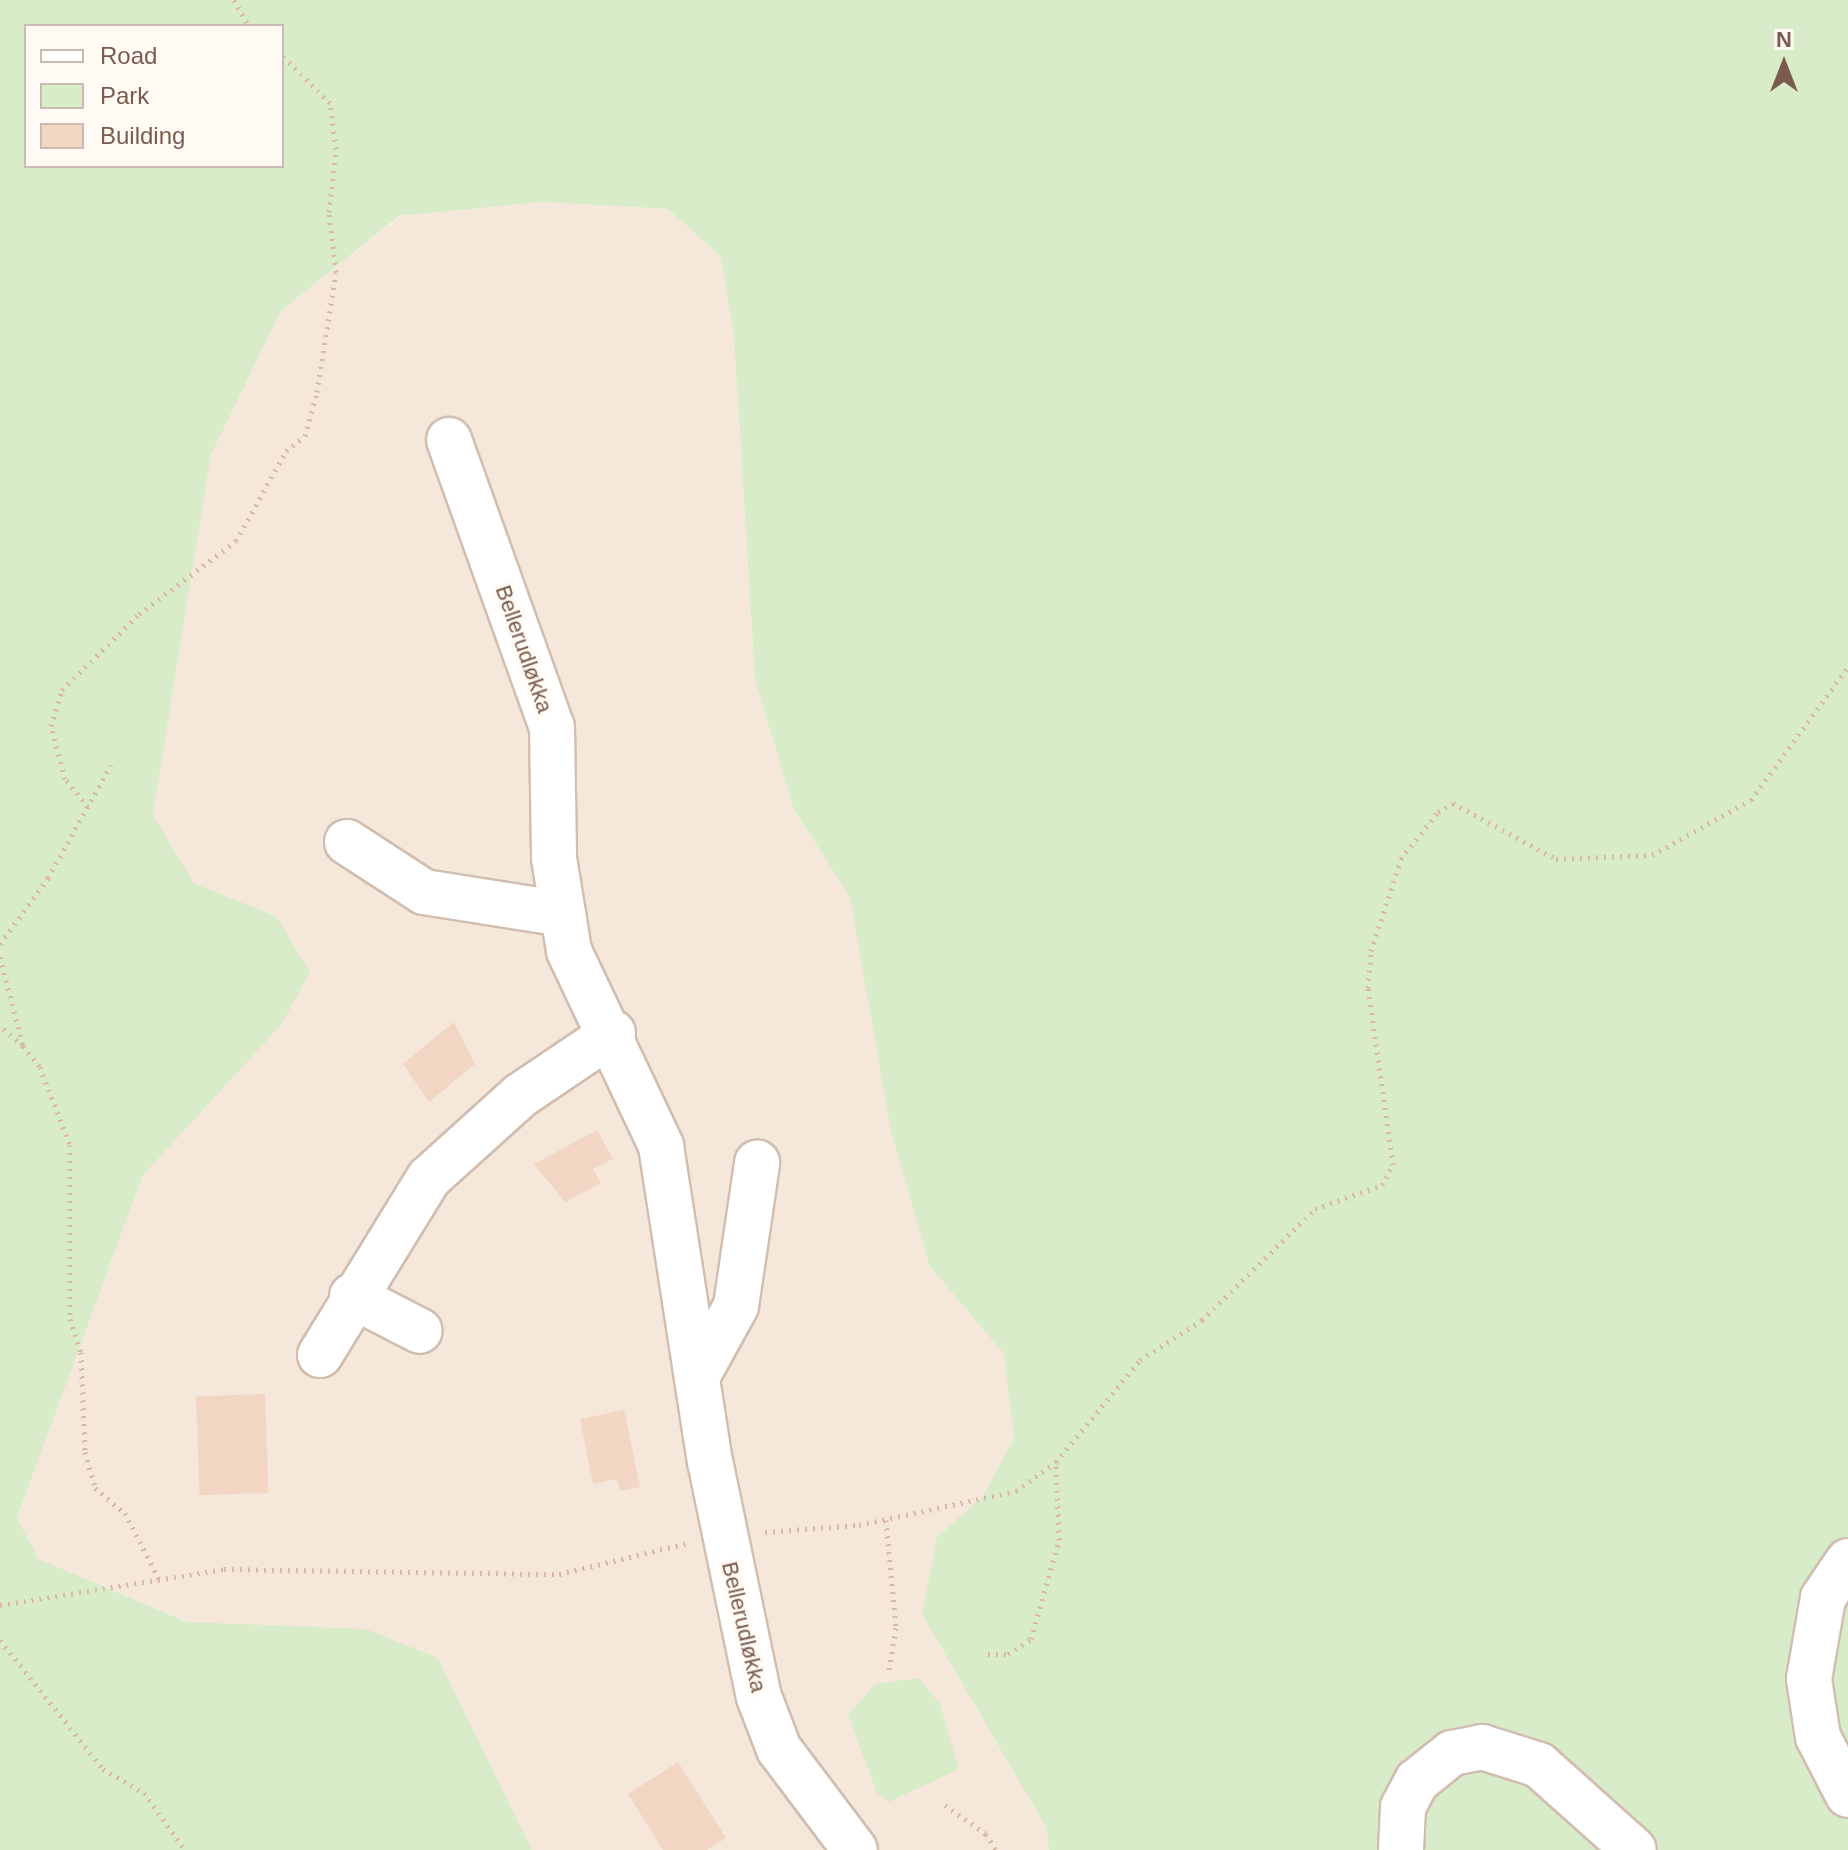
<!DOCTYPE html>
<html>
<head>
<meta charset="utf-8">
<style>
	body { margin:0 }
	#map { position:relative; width:1848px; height:1850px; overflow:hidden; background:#fdf6ec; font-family:Arial,sans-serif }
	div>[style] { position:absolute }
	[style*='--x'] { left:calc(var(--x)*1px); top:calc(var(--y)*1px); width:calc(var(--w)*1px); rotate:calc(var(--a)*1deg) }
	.residential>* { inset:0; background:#f5e8da }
	.green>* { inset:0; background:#d8ecc9 }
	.building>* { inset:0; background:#f3d5c3; transform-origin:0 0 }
	.path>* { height:5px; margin-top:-2.5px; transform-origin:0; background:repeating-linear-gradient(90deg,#d9b8a5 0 2px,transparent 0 8px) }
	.roads { filter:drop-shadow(2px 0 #d1beb0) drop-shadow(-2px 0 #d1beb0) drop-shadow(0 2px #d1beb0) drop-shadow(0 -2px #d1beb0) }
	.minor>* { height:44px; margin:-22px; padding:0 22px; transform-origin:22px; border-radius:22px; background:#fff }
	span { translate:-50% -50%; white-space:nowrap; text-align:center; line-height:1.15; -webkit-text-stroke:7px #fffaf3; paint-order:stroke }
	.street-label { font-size:22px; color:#7a5c4d }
	.legend { position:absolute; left:24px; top:24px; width:260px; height:144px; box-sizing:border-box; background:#fffaf3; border:2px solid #cabbb1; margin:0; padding:10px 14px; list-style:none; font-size:24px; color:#7a5c4d }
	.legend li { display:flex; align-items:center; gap:16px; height:40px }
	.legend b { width:40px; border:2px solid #cabbb1 }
	.north { position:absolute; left:1744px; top:24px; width:80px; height:80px; -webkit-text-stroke:6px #fffaf3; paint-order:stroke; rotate:0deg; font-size:22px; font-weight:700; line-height:32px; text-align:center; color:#7a5c4d }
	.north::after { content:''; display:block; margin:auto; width:28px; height:36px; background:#7a5c4d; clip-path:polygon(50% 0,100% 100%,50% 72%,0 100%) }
</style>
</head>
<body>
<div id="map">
	<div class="residential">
		<i style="clip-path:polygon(542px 202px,668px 209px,721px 257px,734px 337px,755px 680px,794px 810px,850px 897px,930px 1267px,1004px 1354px,1014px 1438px,983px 1496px,937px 1537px,1004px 1752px,1046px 1827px,1049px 1850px,532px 1850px,438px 1658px,262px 1627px,187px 1622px,39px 1559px,17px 1518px,143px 1175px,196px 1112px,276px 916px,194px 883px,153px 815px,211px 455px,281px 311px,400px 216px)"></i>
	</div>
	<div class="green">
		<i style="clip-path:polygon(evenodd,0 0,1848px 0,1848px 1850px,1049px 1850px,1046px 1827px,922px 1614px,937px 1537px,983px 1496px,1014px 1438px,1004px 1354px,930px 1267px,891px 1131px,850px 897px,794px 810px,755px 680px,734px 337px,721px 257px,668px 209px,542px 202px,399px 216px,281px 311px,211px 455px,153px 815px,194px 883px,276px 916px,310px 972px,281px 1025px,143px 1175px,17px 1518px,39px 1559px,187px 1622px,366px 1629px,438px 1658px,532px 1850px,0 1850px,0 0,26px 26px,282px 26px,282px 166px,26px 166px,26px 26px)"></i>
		<i style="clip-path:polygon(919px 1678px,940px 1704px,959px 1769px,889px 1802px,877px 1793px,848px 1715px,875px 1684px)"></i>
	</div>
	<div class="building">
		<i style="clip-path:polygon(454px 1022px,475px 1064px,429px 1102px,403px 1064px)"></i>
		<i style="clip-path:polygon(597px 1130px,613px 1159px,593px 1169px,601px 1183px,565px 1202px,534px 1164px)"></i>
		<i style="left:265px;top:1394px;width:99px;height:69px;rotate:88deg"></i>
		<i style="clip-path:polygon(624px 1410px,640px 1487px,620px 1491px,617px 1479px,593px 1484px,580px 1419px)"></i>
		<i style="clip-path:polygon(678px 1762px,726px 1838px,707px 1850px,663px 1850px,628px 1794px)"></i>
	</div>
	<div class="path">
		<i style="--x:234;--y:0;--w:30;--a:60"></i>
		<i style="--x:88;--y:807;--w:36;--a:-129"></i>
		<i style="--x:65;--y:779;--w:55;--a:-104.8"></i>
		<i style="--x:51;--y:726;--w:38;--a:-73"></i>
		<i style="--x:62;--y:690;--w:108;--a:-44.6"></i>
		<i style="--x:139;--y:614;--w:121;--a:-37"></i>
		<i style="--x:236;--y:541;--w:103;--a:-60.9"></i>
		<i style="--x:286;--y:451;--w:24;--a:-38"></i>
		<i style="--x:305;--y:436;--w:46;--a:-74.7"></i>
		<i style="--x:317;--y:392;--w:121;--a:-81"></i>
		<i style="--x:336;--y:272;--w:60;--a:-96.7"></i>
		<i style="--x:329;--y:212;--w:63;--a:-83.7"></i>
		<i style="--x:336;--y:149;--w:46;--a:-97.4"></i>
		<i style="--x:330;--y:103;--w:68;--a:-135"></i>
		<i style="--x:0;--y:944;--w:82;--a:-54"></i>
		<i style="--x:48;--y:878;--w:129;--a:-60.9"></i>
		<i style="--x:0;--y:957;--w:92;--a:75.5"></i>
		<i style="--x:23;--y:1046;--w:31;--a:-138"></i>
		<i style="--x:23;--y:1046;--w:27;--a:51"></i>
		<i style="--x:40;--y:1067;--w:84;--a:69"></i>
		<i style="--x:70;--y:1145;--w:174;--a:90"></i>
		<i style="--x:70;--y:1319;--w:35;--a:72"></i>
		<i style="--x:81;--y:1352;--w:100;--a:87.7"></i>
		<i style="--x:85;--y:1452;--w:37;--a:74"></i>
		<i style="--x:95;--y:1488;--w:39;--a:40"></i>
		<i style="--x:125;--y:1513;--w:76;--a:62.8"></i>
		<i style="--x:886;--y:1520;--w:108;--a:84.7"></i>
		<i style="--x:896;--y:1628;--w:43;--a:99.5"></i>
		<i style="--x:765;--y:1532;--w:94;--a:-4.3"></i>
		<i style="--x:859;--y:1525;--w:161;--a:-12.2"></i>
		<i style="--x:1016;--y:1491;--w:49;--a:-35.9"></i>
		<i style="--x:1056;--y:1462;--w:132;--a:-50.5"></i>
		<i style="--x:1140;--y:1360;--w:74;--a:-32.8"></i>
		<i style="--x:1202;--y:1320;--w:158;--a:-44.5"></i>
		<i style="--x:1315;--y:1209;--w:71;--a:-19.7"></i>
		<i style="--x:1382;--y:1185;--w:23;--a:-61"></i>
		<i style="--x:1393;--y:1165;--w:179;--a:-98"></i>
		<i style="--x:1368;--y:988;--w:37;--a:-85"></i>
		<i style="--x:1371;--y:951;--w:97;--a:-71.9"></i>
		<i style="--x:1401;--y:859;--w:60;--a:-51.8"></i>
		<i style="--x:1438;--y:812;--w:17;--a:-31"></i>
		<i style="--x:1453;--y:803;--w:117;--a:28.5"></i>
		<i style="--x:1556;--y:859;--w:96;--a:-2.4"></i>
		<i style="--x:1652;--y:855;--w:113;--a:-29.1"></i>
		<i style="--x:1751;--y:800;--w:165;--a:-53.9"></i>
		<i style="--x:0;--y:1605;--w:227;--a:-9.1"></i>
		<i style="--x:224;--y:1569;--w:335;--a:0.9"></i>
		<i style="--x:559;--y:1574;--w:133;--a:-13.5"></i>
		<i style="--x:0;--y:1640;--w:165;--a:51.4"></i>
		<i style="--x:103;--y:1769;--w:48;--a:30.3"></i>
		<i style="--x:144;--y:1793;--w:70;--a:54.3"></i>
		<i style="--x:988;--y:1654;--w:20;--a:0"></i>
		<i style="--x:1008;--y:1654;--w:27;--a:-33"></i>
		<i style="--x:1031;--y:1639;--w:103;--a:-74.2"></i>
		<i style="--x:1059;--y:1540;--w:77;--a:-92.2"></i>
		<i style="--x:945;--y:1805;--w:50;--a:35.3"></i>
		<i style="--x:986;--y:1834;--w:19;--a:58"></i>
	</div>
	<div class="roads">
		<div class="minor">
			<i style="--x:449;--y:440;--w:305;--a:70.3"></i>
			<i style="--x:552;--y:727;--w:131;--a:89.1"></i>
			<i style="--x:554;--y:858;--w:94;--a:80.8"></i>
			<i style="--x:569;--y:951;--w:216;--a:64.7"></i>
			<i style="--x:661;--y:1146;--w:319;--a:81.2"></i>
			<i style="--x:710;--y:1461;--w:241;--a:78.3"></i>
			<i style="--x:759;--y:1697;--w:56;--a:69"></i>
			<i style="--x:779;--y:1749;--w:126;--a:53"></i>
			<i style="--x:347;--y:842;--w:92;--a:33"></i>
			<i style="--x:424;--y:892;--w:141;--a:9"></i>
			<i style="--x:352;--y:1296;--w:76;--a:27.2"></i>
			<i style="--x:320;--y:1355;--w:208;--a:-58.4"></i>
			<i style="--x:429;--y:1178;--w:124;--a:-42.1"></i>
			<i style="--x:521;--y:1095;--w:111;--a:-34"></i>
			<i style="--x:697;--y:1377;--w:81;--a:-61.2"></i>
			<i style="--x:736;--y:1306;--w:145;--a:-81.6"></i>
			<i style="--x:1848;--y:1561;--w:45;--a:124"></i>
			<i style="--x:1823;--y:1598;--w:82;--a:99.8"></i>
			<i style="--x:1809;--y:1679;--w:59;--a:81.2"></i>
			<i style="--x:1818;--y:1737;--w:65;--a:62.7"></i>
			<i style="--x:1401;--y:1850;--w:43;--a:-87.3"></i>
			<i style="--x:1403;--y:1807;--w:30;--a:-62"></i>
			<i style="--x:1417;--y:1781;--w:45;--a:-38.7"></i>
			<i style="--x:1452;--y:1753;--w:31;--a:-11"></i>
			<i style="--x:1482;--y:1747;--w:60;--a:17.5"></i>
			<i style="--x:1539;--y:1765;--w:127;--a:41.8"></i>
		</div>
	</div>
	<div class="street-label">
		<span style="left:524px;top:649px;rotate:71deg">Bellerudløkka</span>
		<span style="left:744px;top:1627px;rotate:77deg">Bellerudløkka</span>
	</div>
	<ul class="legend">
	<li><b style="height:10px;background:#fff"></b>Road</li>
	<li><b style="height:22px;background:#d8ecc9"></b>Park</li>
	<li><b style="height:22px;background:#f3d5c3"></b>Building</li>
	</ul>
	<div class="north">N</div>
</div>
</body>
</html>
